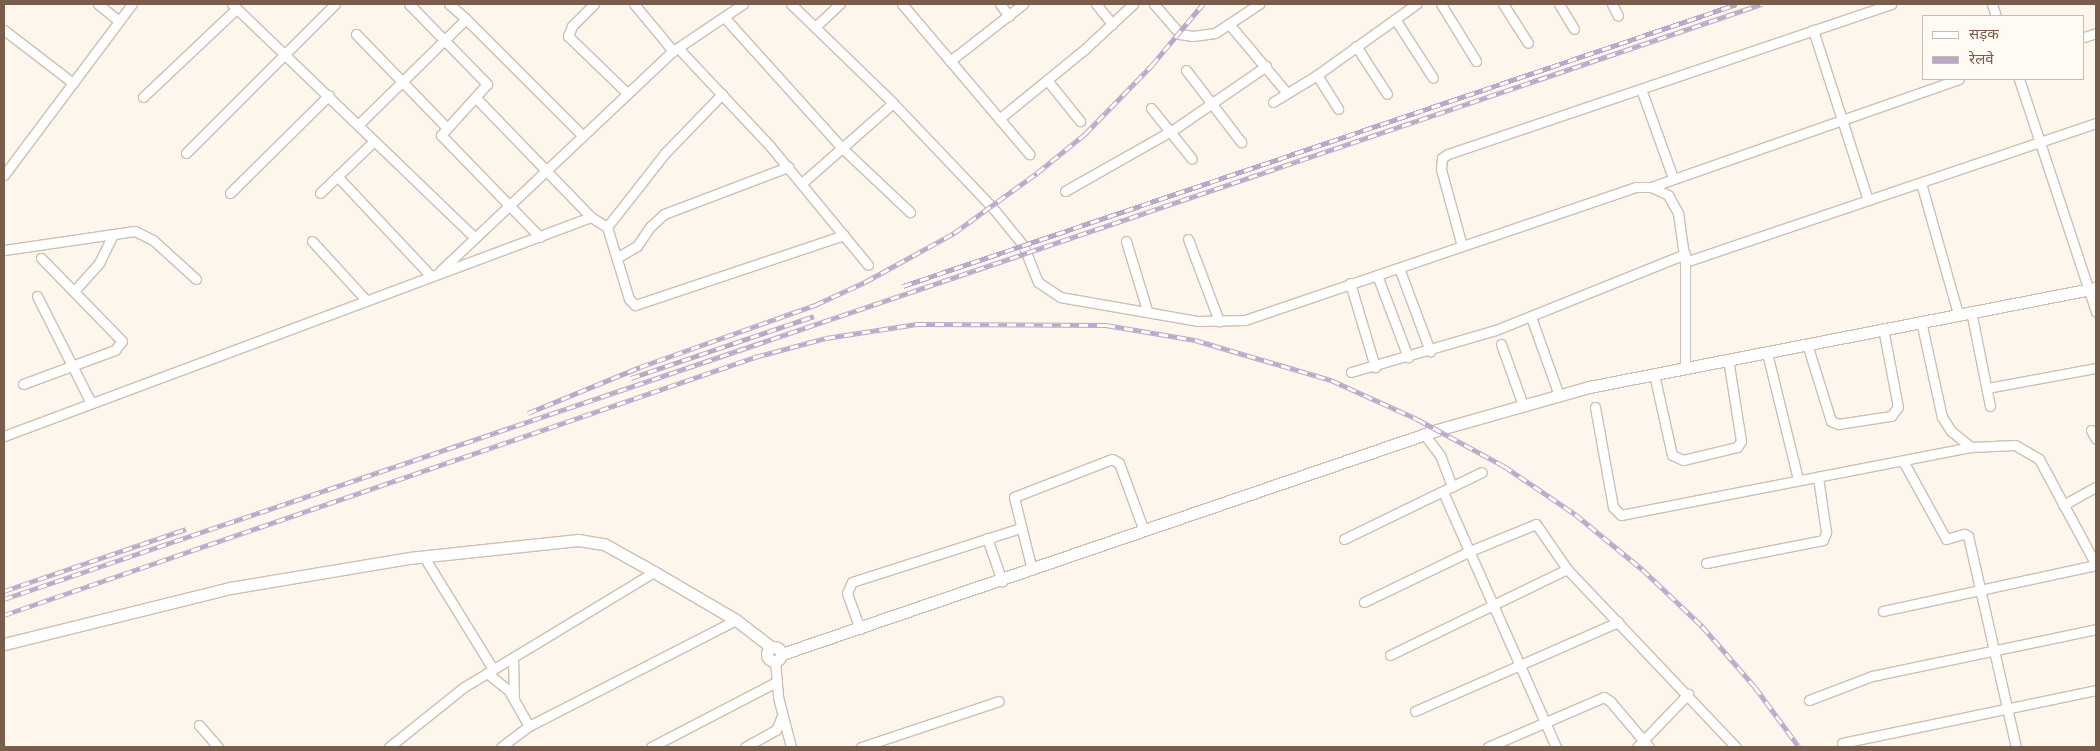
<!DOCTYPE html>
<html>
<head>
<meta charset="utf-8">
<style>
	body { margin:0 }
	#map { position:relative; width:2100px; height:751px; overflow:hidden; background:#fdf6ec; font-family:"IBM Plex Sans","Noto Sans Devanagari",sans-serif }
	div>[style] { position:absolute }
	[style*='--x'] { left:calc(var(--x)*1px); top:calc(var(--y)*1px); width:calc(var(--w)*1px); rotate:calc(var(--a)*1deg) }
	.roads { filter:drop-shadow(1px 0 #d1beb0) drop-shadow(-1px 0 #d1beb0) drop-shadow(0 1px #d1beb0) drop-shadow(0 -1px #d1beb0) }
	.minor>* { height:9px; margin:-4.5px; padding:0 4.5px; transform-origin:4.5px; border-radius:4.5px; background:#fff }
	.tertiary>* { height:11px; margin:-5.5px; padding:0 5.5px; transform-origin:5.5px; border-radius:5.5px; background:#fff }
	.tertiary>.ring { margin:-5.5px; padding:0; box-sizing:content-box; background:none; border:11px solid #fff; border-radius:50% }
	.rail>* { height:5px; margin-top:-2.5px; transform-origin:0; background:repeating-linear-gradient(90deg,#fffaf3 0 9px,#b9a8c9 0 18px); box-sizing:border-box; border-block:1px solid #b9a8c9 }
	span { translate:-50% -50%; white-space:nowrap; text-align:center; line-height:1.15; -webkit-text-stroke:4px #fffaf3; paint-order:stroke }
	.frame { position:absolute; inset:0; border:5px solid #7a5c4d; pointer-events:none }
	.legend { position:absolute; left:1922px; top:15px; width:162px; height:65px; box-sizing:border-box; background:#fffaf3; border:1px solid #cabbb1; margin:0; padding:6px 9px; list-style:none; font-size:15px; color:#7a5c4d }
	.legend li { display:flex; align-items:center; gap:10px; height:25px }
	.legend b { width:25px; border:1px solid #cabbb1 }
</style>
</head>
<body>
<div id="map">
	<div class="roads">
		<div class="minor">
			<i style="--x:98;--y:4;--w:27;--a:39"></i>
			<i style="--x:232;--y:4;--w:337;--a:43.9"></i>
			<i style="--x:409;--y:4;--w:112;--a:45.7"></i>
			<i style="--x:487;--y:84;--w:69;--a:132"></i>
			<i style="--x:441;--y:135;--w:142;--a:45.9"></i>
			<i style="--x:449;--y:4;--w:23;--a:41"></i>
			<i style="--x:594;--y:4;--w:31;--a:135"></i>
			<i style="--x:572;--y:26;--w:11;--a:112"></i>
			<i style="--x:568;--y:36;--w:82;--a:44"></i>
			<i style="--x:634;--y:4;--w:61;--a:50.3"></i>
			<i style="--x:791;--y:4;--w:142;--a:44.1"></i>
			<i style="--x:893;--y:103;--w:144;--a:46.4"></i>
			<i style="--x:992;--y:207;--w:49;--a:50.8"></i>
			<i style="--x:1023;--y:245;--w:40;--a:68"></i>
			<i style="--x:1038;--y:282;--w:27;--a:34"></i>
			<i style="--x:1060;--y:297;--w:139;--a:9.9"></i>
			<i style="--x:1197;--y:321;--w:48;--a:-1.2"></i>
			<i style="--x:1245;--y:320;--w:413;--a:-18.8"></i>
			<i style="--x:1636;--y:187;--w:15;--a:0"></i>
			<i style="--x:1651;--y:187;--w:19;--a:25"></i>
			<i style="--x:1668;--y:195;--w:21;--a:61"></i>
			<i style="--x:1678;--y:213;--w:49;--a:81.9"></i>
			<i style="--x:1685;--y:262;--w:105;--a:90"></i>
			<i style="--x:902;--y:4;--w:197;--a:49.7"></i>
			<i style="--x:1000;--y:4;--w:15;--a:53"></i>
			<i style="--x:1096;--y:4;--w:26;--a:51"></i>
			<i style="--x:1154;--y:4;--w:40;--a:49"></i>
			<i style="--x:1180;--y:34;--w:13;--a:9"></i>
			<i style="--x:1193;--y:36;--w:22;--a:-8"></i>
			<i style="--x:1215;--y:33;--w:53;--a:-33.4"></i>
			<i style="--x:1441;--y:4;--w:67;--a:58.4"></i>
			<i style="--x:1503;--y:4;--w:46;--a:57.3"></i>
			<i style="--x:1559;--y:4;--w:29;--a:59"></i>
			<i style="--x:1612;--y:4;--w:13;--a:63"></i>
			<i style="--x:1992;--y:4;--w:13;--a:72"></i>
			<i style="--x:724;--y:17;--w:175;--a:48"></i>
			<i style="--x:841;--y:147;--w:95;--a:43.3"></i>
			<i style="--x:1395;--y:19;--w:70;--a:57.2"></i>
			<i style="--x:1229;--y:24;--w:90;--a:50"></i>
			<i style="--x:815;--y:27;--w:34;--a:-43"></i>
			<i style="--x:4;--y:30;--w:87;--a:37.5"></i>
			<i style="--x:1813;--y:30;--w:179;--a:72.1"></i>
			<i style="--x:356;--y:34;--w:129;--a:45.9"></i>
			<i style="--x:2084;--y:37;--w:13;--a:-18"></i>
			<i style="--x:1356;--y:46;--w:57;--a:57.1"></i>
			<i style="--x:678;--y:48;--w:134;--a:46.8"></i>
			<i style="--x:770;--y:146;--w:154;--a:50.5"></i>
			<i style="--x:950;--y:61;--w:93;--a:-38"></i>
			<i style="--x:1186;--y:70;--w:91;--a:52.6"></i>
			<i style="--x:1317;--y:75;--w:40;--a:58"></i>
			<i style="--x:2019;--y:79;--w:245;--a:71.7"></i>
			<i style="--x:1047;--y:80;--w:53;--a:51.2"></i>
			<i style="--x:1641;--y:89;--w:95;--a:70.2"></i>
			<i style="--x:143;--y:97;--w:129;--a:-43.4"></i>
			<i style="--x:476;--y:98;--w:165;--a:46"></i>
			<i style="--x:1273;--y:102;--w:52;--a:-31.5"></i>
			<i style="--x:1317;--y:75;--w:122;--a:-35.6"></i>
			<i style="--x:1151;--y:108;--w:65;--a:51.2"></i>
			<i style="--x:999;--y:119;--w:112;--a:-39.2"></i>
			<i style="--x:1086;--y:48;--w:64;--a:-43.1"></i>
			<i style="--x:359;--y:124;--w:150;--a:-44.5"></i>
			<i style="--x:466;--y:19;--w:164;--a:45"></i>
			<i style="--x:186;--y:153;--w:211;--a:-45"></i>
			<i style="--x:4;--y:175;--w:214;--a:-53.2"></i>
			<i style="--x:337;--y:176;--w:136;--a:46.8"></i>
			<i style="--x:802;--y:183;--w:121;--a:-41.3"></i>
			<i style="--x:1921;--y:183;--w:136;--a:74.2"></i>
			<i style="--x:1651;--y:187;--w:326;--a:-19.3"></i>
			<i style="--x:1065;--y:191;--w:124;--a:-29.5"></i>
			<i style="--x:1173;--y:130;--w:113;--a:-34.5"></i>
			<i style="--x:230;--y:193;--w:139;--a:-44.7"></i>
			<i style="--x:320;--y:193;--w:75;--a:-43.9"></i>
			<i style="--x:607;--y:227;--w:94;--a:-51.9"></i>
			<i style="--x:665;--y:153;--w:82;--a:-46"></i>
			<i style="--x:1188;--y:239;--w:88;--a:69.3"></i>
			<i style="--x:312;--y:241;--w:79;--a:47.6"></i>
			<i style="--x:1126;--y:241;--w:72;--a:73.1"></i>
			<i style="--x:1462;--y:246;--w:80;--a:-105.3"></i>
			<i style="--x:1441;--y:169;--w:11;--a:-85"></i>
			<i style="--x:1442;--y:158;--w:7;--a:-34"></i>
			<i style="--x:1448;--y:154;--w:468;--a:-18.7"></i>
			<i style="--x:4;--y:250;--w:132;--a:-8.3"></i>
			<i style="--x:135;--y:231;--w:20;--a:27"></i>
			<i style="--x:153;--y:240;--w:58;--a:42.2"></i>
			<i style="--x:618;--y:257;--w:22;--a:-30"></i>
			<i style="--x:637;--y:246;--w:23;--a:-56"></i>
			<i style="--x:650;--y:227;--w:19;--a:-43"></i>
			<i style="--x:664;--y:214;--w:133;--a:-20.8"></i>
			<i style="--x:1685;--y:262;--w:434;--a:-18.7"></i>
			<i style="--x:1399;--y:268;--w:89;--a:69.5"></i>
			<i style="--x:440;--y:271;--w:320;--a:-43.4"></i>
			<i style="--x:673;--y:51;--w:84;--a:-33.9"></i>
			<i style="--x:1377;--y:275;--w:88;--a:69.3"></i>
			<i style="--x:1350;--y:283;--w:88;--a:73.4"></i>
			<i style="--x:74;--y:291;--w:38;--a:-48"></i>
			<i style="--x:99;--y:263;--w:32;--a:-64"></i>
			<i style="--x:37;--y:296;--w:120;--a:63.2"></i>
			<i style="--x:1971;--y:311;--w:97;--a:78.7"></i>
			<i style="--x:1531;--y:317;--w:83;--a:70.3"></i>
			<i style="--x:1921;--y:321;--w:98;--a:77.7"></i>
			<i style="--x:1942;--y:417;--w:17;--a:57"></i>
			<i style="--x:1951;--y:431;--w:26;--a:39"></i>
			<i style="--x:1501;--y:344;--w:65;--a:70.2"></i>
			<i style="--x:1807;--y:344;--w:81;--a:72.7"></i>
			<i style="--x:1831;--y:421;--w:8;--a:23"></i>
			<i style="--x:1838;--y:424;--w:54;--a:-8.6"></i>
			<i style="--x:1891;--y:416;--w:11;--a:-52"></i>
			<i style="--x:1898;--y:407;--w:80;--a:-100.8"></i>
			<i style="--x:1767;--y:353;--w:130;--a:76.2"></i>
			<i style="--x:1351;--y:372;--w:151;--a:-16.2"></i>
			<i style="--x:1496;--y:330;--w:204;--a:-21.9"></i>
			<i style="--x:1654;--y:374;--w:83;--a:77.5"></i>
			<i style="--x:1672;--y:455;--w:12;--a:24"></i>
			<i style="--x:1683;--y:460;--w:56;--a:-13.5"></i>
			<i style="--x:1737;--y:447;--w:7;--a:-56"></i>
			<i style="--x:1741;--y:441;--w:83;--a:-99"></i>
			<i style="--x:23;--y:384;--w:98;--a:-20.3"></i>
			<i style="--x:115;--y:350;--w:11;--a:-52"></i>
			<i style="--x:122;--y:341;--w:116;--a:-134.3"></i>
			<i style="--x:1987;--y:388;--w:111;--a:-10.4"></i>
			<i style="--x:1595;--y:407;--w:102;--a:79.8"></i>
			<i style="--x:1613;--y:507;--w:11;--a:45"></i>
			<i style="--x:1621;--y:515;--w:357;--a:-11"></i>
			<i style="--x:1971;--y:447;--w:44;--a:-2.6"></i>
			<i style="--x:2015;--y:445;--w:28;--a:30"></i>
			<i style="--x:2039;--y:459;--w:120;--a:61.7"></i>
			<i style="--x:2091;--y:430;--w:10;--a:61"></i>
			<i style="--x:1424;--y:434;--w:26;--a:53"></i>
			<i style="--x:1440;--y:455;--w:34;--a:69"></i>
			<i style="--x:4;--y:436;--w:627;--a:-20.46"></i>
			<i style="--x:591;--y:217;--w:19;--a:32"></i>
			<i style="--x:607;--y:227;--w:75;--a:73"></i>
			<i style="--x:629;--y:299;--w:8;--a:45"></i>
			<i style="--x:635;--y:305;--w:220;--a:-18.5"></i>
			<i style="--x:1903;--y:461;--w:89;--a:61.1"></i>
			<i style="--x:1946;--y:539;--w:19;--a:-16"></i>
			<i style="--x:1964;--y:534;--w:4;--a:27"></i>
			<i style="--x:1968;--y:536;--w:216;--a:77.2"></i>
			<i style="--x:1443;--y:492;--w:279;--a:66.1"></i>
			<i style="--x:2063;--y:505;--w:38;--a:-29"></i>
			<i style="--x:987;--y:538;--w:46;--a:70.8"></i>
			<i style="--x:1344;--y:539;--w:153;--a:-25.9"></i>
			<i style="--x:424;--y:557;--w:132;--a:58.4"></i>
			<i style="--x:1706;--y:563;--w:119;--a:-11.1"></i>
			<i style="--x:1823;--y:540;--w:9;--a:-69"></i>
			<i style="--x:1826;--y:532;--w:56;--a:-98.3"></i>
			<i style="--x:1032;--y:570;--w:75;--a:-103.9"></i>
			<i style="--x:1014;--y:497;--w:105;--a:-21.2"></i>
			<i style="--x:1112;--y:459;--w:8;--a:30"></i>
			<i style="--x:1119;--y:463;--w:72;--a:69.8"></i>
			<i style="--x:1364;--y:602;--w:118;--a:-25.7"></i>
			<i style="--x:1470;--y:551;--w:71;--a:-22.2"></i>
			<i style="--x:1536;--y:524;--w:55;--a:55.4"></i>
			<i style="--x:1567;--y:569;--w:245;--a:46.5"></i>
			<i style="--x:1883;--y:611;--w:218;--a:-12.2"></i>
			<i style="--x:860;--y:629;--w:38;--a:-110"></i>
			<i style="--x:847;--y:593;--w:12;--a:-66"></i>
			<i style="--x:852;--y:582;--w:176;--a:-17.8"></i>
			<i style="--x:1390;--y:655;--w:197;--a:-25.9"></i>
			<i style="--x:513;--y:658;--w:40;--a:88.6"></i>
			<i style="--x:775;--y:661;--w:36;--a:85"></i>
			<i style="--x:778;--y:697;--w:52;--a:75.4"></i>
			<i style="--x:487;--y:673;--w:28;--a:39"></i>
			<i style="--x:509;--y:691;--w:40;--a:60.3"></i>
			<i style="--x:1809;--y:700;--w:67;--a:-20.9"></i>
			<i style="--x:1872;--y:676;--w:229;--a:-11.8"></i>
			<i style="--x:1415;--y:711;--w:222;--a:-23.7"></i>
			<i style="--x:199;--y:725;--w:29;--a:49"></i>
			<i style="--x:1842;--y:743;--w:259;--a:-11.8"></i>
			<i style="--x:389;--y:747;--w:96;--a:-38.7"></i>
			<i style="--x:464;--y:687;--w:222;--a:-31.2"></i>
			<i style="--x:501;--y:747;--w:35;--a:-37"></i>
			<i style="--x:529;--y:726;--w:233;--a:-27.1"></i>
			<i style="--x:651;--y:747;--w:141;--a:-27.5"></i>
			<i style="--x:745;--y:747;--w:35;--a:-29"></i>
			<i style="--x:776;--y:730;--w:15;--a:-67"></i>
			<i style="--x:861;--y:747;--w:145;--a:-18.4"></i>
			<i style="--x:1488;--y:747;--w:126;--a:-23.3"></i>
			<i style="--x:1604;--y:697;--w:7;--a:34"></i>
			<i style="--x:1610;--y:701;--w:60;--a:49.7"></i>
			<i style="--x:1637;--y:747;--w:74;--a:-46.1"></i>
		</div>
		<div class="tertiary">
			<i style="--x:4;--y:644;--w:233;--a:-13.9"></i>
			<i style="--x:230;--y:588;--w:181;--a:-9.5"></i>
			<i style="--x:409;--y:558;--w:170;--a:-6.1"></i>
			<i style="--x:578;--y:540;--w:26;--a:9"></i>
			<i style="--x:604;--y:544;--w:57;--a:29.2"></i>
			<i style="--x:654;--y:572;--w:95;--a:30.3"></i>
			<i style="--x:736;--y:620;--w:44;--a:37.6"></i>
			<i class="ring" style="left:767px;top:647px;width:3px;height:3px"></i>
			<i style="--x:782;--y:654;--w:692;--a:-18.88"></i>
			<i style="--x:1437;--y:430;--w:158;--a:-15.8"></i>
			<i style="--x:1589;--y:387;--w:517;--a:-11.05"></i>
		</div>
	</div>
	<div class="rail">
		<i style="--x:903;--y:286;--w:880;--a:-18.68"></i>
		<i style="--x:631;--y:378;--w:193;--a:-18.7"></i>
		<i style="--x:528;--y:413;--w:121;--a:-22.3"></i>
		<i style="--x:640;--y:367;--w:186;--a:-19.5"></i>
		<i style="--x:815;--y:305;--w:55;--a:-24.7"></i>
		<i style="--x:865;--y:282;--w:102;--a:-28.8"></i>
		<i style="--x:954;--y:233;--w:102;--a:-35.9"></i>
		<i style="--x:1037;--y:173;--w:62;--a:-39.1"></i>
		<i style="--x:1085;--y:134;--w:96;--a:-45.8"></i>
		<i style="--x:1152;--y:65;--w:80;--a:-50.1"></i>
		<i style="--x:4;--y:591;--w:192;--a:-18.8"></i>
		<i style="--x:4;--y:599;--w:1856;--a:-18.7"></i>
		<i style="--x:4;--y:615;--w:794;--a:-18.96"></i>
		<i style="--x:755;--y:357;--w:73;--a:-15"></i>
		<i style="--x:826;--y:338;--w:92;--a:-8.7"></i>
		<i style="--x:917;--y:324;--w:189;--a:0.3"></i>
		<i style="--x:1106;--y:325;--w:90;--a:9.6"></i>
		<i style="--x:1195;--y:340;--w:142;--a:16.4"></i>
		<i style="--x:1331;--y:380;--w:94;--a:24.4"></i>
		<i style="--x:1417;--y:419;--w:99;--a:28.4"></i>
		<i style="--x:1504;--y:466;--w:86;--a:34.1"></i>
		<i style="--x:1575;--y:514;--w:87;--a:39.4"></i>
		<i style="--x:1642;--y:569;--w:83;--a:43.5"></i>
		<i style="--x:1702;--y:626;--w:81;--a:49"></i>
		<i style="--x:1755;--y:687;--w:74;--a:53.7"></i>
	</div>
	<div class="frame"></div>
	<ul class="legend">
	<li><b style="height:6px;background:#fff"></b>सड़क</li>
	<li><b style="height:6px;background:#b9a8c9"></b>रेलवे</li>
	</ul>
</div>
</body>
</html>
